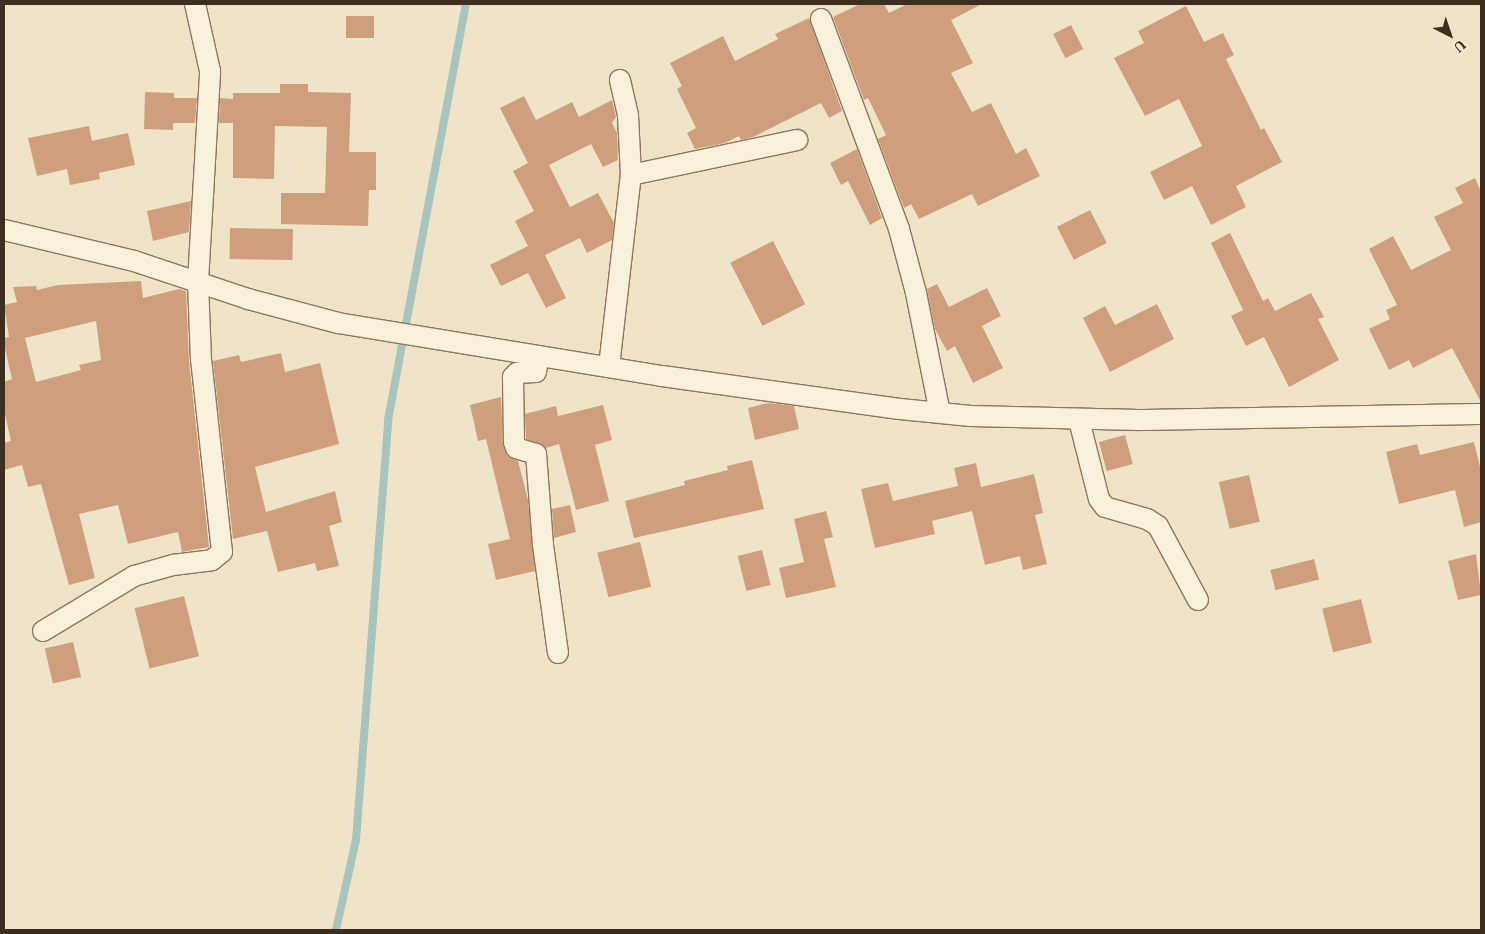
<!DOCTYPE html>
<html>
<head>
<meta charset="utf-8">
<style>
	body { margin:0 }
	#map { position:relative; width:1485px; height:934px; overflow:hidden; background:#f0e4c8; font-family:"IBM Plex Serif",serif }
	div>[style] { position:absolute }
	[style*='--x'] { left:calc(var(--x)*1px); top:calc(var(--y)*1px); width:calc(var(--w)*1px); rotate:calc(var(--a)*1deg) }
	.stream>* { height:8px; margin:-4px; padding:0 4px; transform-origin:4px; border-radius:4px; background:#a9c4bc }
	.building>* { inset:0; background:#cf9f7d; transform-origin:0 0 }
	.roads { filter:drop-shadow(1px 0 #8d765c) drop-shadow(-1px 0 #8d765c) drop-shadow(0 1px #8d765c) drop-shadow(0 -1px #8d765c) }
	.street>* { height:20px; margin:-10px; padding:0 10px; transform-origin:10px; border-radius:10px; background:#faf1dc }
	span { translate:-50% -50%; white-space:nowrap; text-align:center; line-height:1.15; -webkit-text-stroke:4px #f7eed8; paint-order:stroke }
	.frame { position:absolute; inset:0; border:5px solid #3d2e20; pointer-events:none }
	.north { position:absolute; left:1425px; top:10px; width:50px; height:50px; -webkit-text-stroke:4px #f7eed8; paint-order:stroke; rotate:139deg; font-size:14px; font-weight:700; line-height:20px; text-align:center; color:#3d2e20 }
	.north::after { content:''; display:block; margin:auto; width:18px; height:22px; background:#3d2e20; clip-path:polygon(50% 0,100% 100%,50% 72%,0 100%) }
</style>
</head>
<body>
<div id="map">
	<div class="stream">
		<i style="--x:336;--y:930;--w:92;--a:-77.5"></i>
		<i style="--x:356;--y:840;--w:421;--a:-85.6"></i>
		<i style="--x:388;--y:420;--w:423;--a:-79.4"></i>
	</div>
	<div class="building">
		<i style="clip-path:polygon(860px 4px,884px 4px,889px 13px,907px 4px,982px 4px,951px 20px,973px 63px,951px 73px,972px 112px,991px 103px,1016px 154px,1026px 148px,1040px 176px,978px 206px,972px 194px,919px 219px,911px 204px,904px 208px,878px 139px,886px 135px,868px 98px,864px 100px,833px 17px)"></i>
		<i style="clip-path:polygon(1186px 6px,1204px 42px,1223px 33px,1234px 55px,1226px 59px,1261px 130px,1264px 128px,1282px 162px,1236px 186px,1246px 207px,1211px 225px,1192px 186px,1164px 200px,1150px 172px,1202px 146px,1179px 99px,1145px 116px,1114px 58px,1144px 43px,1138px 31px)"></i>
		<i style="left:346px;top:16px;width:28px;height:22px"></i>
		<i style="clip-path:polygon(809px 18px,842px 111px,829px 118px,821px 103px,753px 137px,741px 140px,739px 136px,725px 143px,695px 149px,687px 133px,696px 128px,677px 89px,682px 86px,670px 63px,723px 36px,735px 61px,778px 39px,775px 34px)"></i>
		<i style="left:1071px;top:25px;width:27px;height:20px;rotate:63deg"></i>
		<i style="clip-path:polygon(280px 84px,308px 84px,308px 92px,351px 93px,349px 152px,376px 152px,376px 190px,369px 190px,368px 226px,281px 224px,281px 193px,325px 193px,327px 127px,275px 126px,274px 179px,233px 178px,233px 123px,219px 123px,220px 98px,233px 99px,233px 93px,280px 93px)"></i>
		<i style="clip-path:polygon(145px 92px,174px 93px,174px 98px,197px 98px,195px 123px,173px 123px,173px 130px,144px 129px)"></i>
		<i style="clip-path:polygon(524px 96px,536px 120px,572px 102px,579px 117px,612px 100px,616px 117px,612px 123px,617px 133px,618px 160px,603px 167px,591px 144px,549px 165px,570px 207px,598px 193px,614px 223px,612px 240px,587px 253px,580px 238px,545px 255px,566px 298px,546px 308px,528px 273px,501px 286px,490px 265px,528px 246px,515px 221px,534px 211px,513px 171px,528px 163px,500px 108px)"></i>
		<i style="clip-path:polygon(89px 126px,92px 141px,128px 133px,135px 165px,99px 173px,100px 179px,70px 185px,67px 169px,37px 176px,28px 138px)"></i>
		<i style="clip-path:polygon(857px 149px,882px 218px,870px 225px,848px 181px,841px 185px,830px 163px)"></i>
		<i style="clip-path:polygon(1475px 178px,1481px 192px,1481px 402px,1452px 348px,1413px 368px,1409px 360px,1389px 370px,1369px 329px,1390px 319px,1386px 310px,1397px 305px,1369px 249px,1393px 236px,1411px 270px,1451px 250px,1434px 217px,1463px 203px,1455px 188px)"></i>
		<i style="clip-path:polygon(191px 201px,189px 232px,153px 241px,147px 211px)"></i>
		<i style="left:1090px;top:210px;width:37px;height:37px;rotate:63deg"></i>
		<i style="left:230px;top:228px;width:63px;height:31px;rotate:1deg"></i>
		<i style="clip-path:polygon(1230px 233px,1263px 301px,1268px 298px,1275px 311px,1311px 293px,1324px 317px,1318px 319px,1339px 360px,1289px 387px,1264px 337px,1246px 346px,1231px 316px,1243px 310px,1211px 243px)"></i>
		<i style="left:773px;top:241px;width:71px;height:48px;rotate:63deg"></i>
		<i style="clip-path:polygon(evenodd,141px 281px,143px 298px,179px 289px,186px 291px,189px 361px,209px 547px,182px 552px,178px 532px,128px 544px,118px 505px,79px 514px,95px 578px,69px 585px,41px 484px,28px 487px,22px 465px,4px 470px,4px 443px,11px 441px,4px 410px,4px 382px,12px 379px,4px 344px,4px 338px,9px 337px,4px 305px,17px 302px,13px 287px,36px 286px,37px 290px,58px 285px,141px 281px,96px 321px,101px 360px,79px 365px,81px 370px,36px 382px,25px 338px,96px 321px)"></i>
		<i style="clip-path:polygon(937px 284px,949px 307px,987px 288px,1001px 316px,982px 326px,1003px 368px,973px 383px,955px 346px,947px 351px,935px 329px,927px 289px)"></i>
		<i style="clip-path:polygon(1157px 304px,1174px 339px,1110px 372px,1083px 318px,1105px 306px,1115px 325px)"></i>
		<i style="clip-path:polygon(281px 353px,285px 372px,320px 363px,339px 444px,255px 467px,266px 512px,335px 491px,342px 522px,329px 526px,339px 566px,317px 571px,315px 563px,278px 572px,267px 531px,233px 539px,213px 361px,239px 355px,241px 362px)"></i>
		<i style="clip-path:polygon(501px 397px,503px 445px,507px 456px,518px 461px,528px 500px,535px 571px,496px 580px,488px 544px,510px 539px,486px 439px,478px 441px,470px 405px)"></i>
		<i style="clip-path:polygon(768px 403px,794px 406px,799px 429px,755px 440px,748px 408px)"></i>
		<i style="clip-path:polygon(603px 405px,612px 440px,595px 445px,609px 501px,576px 510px,559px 444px,546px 448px,526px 439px,525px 414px,556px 406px,558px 416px)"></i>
		<i style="left:1125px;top:435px;width:30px;height:27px;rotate:75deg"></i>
		<i style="clip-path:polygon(1474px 442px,1481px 471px,1481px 522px,1464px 527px,1455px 490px,1399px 504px,1386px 452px,1417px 444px,1420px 455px)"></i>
		<i style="clip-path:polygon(752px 460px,764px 509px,634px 538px,625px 501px,685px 485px,684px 481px,728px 470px,727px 466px)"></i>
		<i style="clip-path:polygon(976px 463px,981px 487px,1034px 474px,1043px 513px,1035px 515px,1047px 564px,1023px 570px,1020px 556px,985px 565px,972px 511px,932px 521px,935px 534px,875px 548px,861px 489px,888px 483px,893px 501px,958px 486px,954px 468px)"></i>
		<i style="left:1249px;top:475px;width:48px;height:31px;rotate:77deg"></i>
		<i style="clip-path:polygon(570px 505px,576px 532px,554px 538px,552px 509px)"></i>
		<i style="clip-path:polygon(826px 511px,833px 537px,824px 539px,836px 587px,786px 598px,779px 568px,804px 562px,794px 519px)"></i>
		<i style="left:640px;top:542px;width:46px;height:44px;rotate:76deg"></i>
		<i style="left:762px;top:550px;width:36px;height:25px;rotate:76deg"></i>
		<i style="clip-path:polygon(1476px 554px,1481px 595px,1458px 600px,1448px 561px)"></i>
		<i style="left:1314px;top:559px;width:21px;height:45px;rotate:76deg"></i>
		<i style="left:184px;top:596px;width:62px;height:51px;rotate:76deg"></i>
		<i style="left:1361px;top:599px;width:45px;height:40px;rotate:76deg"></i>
		<i style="left:73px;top:642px;width:36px;height:29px;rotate:77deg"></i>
	</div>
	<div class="roads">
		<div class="street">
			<i style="--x:821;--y:19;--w:224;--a:69.6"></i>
			<i style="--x:899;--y:229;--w:66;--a:75.1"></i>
			<i style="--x:916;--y:293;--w:122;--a:78.7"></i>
			<i style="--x:631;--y:175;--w:170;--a:-11.9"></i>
			<i style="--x:4;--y:230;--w:134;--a:13.4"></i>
			<i style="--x:134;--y:261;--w:120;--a:18.4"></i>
			<i style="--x:248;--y:299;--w:93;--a:14.9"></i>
			<i style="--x:338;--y:323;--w:328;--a:9.3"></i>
			<i style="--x:662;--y:376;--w:240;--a:7.9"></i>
			<i style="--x:900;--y:409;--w:71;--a:5.6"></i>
			<i style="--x:971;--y:416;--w:168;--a:1.4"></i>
			<i style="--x:1139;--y:420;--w:342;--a:-1"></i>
			<i style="--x:539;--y:356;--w:16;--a:101"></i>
			<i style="--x:536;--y:372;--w:19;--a:177"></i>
			<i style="--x:517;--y:373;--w:6;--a:135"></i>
			<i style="--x:513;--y:377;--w:65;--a:89.1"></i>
			<i style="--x:514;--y:442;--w:6;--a:72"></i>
			<i style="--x:516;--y:448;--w:21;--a:17"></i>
			<i style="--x:536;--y:454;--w:91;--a:85.6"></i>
			<i style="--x:543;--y:545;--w:109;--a:82.1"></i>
			<i style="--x:609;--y:367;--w:193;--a:-83.5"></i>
			<i style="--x:631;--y:175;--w:60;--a:-92.9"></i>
			<i style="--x:628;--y:115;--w:36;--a:-103"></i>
			<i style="--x:1079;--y:420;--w:81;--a:75.8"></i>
			<i style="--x:1099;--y:499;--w:10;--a:53"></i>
			<i style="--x:1105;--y:507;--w:44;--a:15.9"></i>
			<i style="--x:1147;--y:519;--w:13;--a:32"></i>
			<i style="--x:1158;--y:526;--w:84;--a:61.6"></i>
			<i style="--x:43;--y:631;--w:106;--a:-31.1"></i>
			<i style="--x:134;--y:576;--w:41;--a:-15.8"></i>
			<i style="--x:173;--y:565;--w:39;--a:-7"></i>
			<i style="--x:212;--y:560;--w:13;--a:-39"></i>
			<i style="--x:222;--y:552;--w:193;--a:-96.2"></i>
			<i style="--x:201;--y:360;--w:78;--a:-92.2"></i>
			<i style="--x:198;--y:282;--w:211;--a:-86.7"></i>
			<i style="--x:210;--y:71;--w:69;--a:-102.6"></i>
		</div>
	</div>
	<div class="frame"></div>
	<div class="north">U</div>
</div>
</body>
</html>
